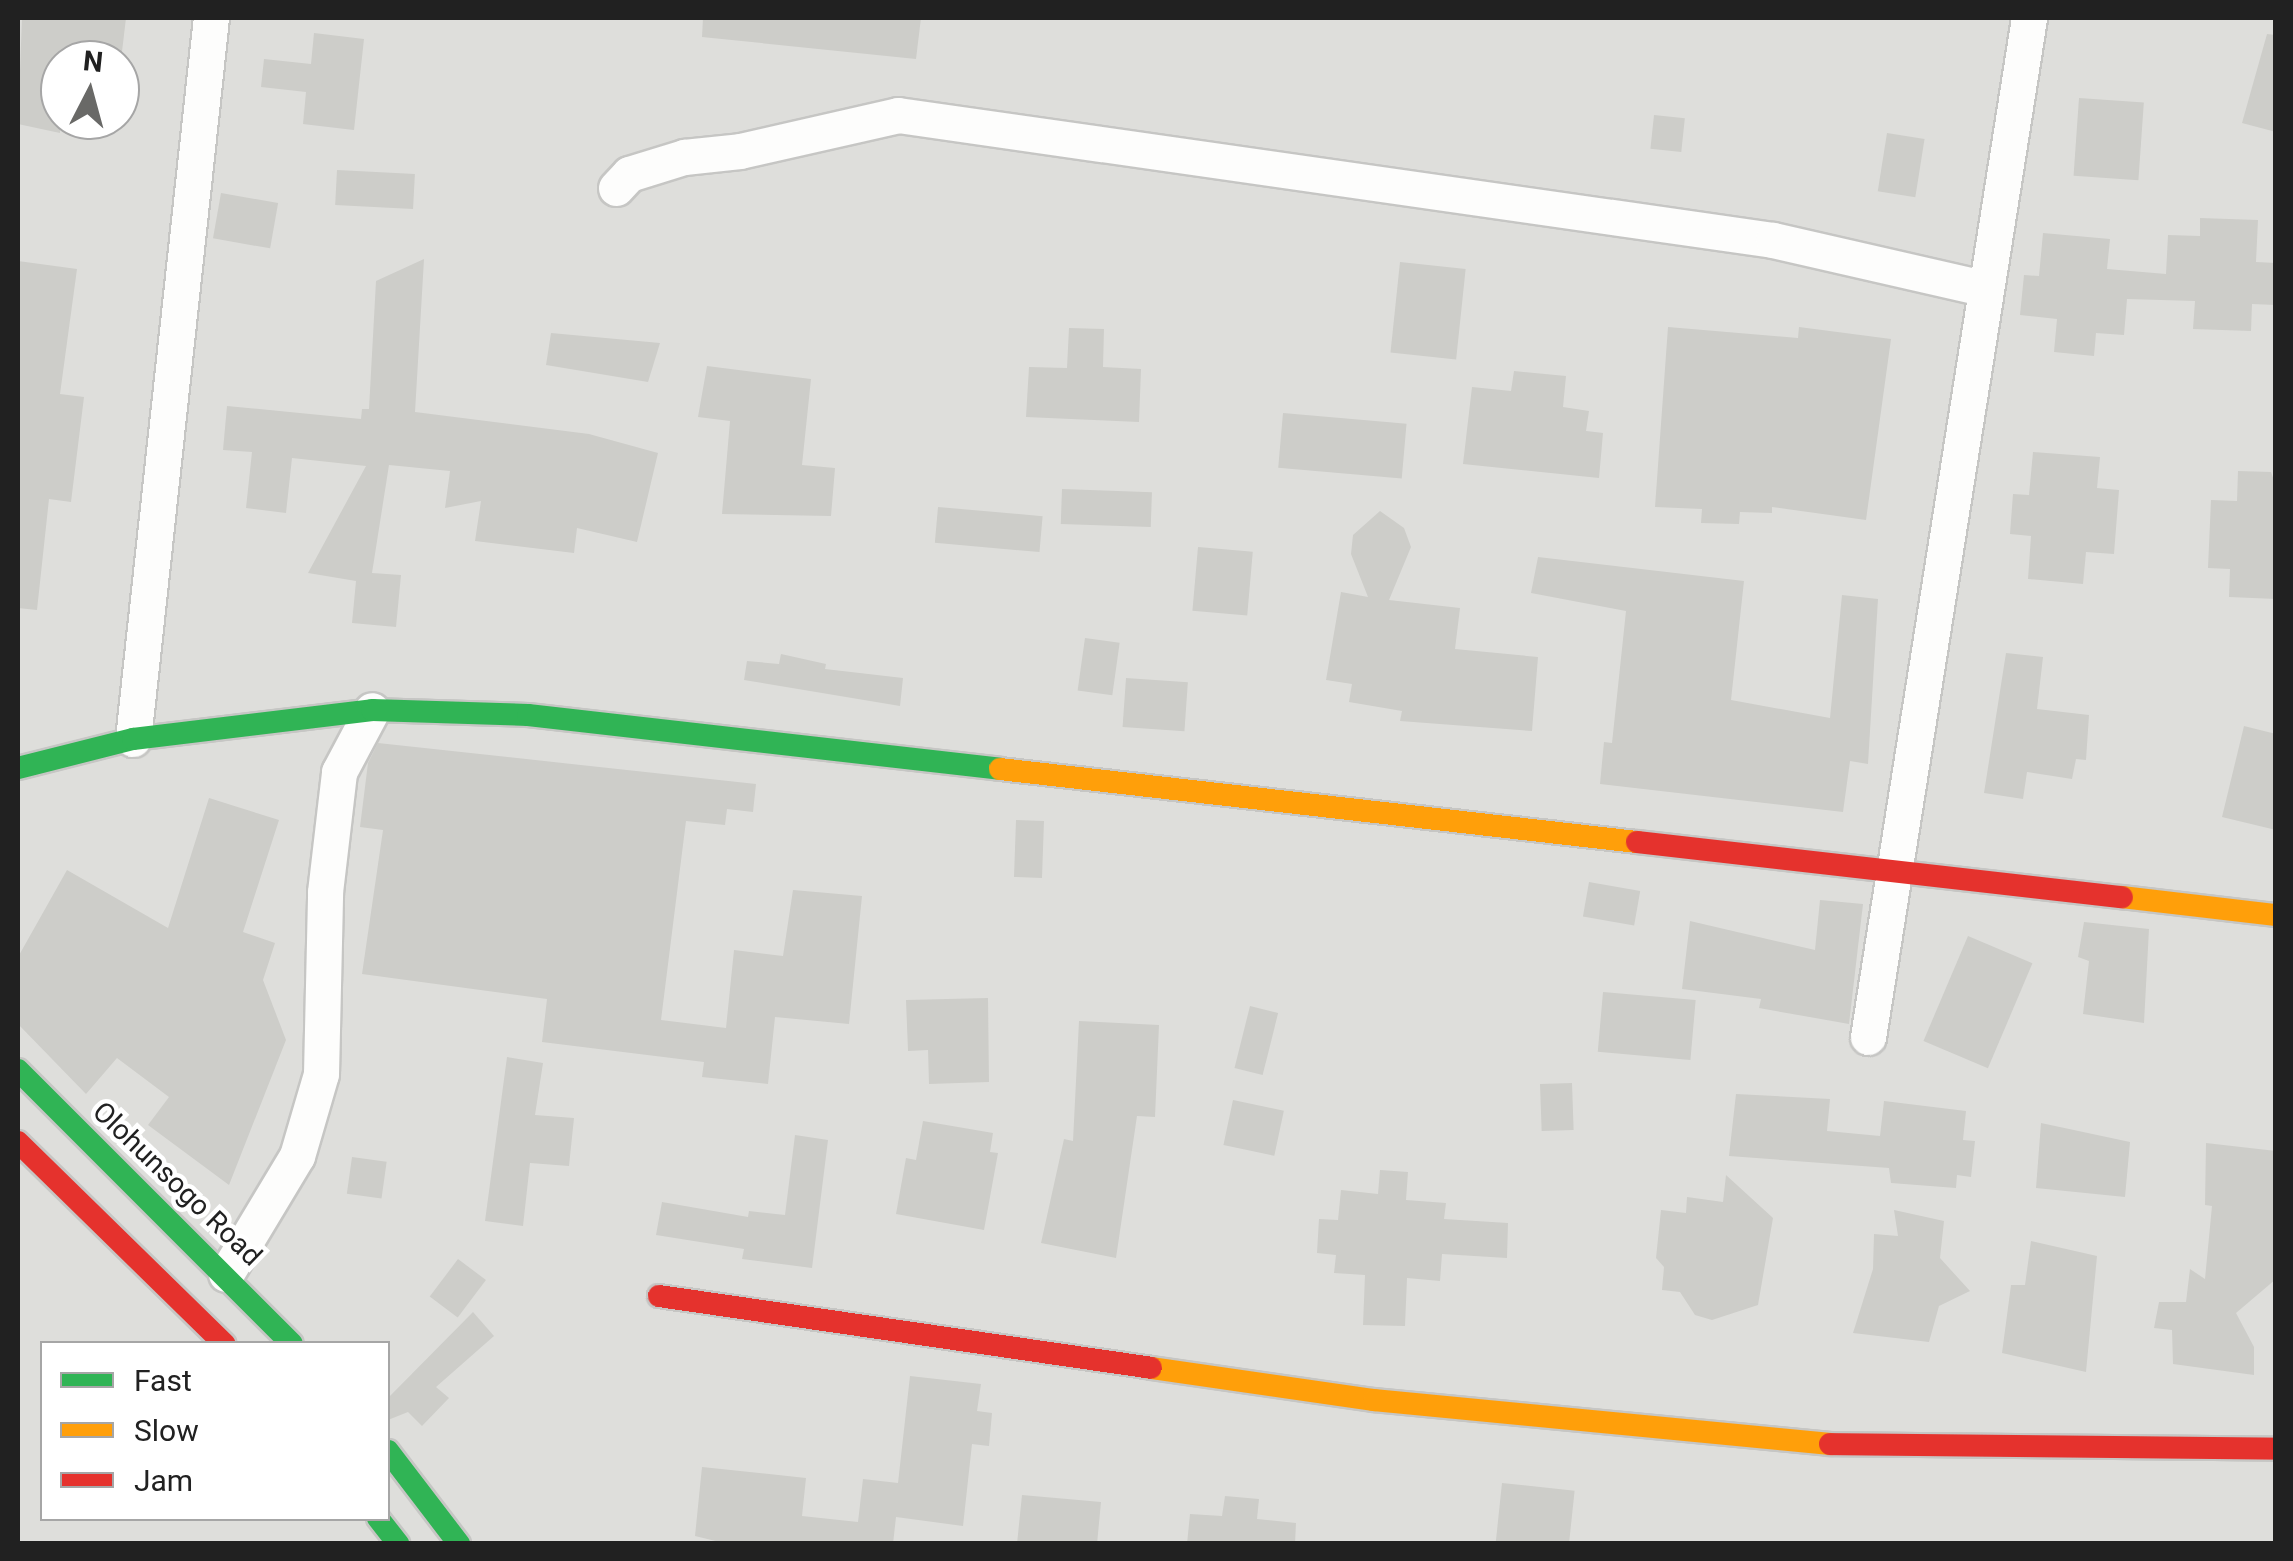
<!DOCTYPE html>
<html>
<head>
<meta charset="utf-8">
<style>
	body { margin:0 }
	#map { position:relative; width:2293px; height:1561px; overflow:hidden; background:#efefea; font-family:Roboto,sans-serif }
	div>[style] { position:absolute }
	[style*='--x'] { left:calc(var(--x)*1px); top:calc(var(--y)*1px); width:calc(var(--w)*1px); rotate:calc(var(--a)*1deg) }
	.residential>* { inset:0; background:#dededb }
	.building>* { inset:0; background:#cdcdc9; transform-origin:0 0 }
	.roads { filter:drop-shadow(2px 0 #c6c6c4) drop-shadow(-2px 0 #c6c6c4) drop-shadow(0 2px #c6c6c4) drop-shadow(0 -2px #c6c6c4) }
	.street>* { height:35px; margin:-17.5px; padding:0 17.5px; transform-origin:17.5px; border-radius:17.5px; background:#fdfdfc }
	.fast>* { height:22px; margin:-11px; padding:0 11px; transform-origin:11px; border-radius:11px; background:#30b455 }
	.slow>* { height:22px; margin:-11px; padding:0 11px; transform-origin:11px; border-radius:11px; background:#ff9f0a }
	.jam>* { height:22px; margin:-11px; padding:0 11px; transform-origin:11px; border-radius:11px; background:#e5322d }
	span { translate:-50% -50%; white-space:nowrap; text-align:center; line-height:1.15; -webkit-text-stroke:9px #fff; paint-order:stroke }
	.street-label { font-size:28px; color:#212121 }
	.frame { position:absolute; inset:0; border:20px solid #212121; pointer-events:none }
	.legend { position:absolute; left:40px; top:1341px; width:350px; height:180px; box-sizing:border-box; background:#fff; border:2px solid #a6a6a6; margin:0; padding:12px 18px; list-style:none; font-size:30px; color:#212121 }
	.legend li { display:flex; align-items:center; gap:20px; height:50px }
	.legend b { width:50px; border:2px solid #a6a6a6 }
	.north { position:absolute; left:40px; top:40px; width:100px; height:100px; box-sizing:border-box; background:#fff; border:2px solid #a6a6a6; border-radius:50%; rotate:6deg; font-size:28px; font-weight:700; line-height:40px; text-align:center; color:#212121 }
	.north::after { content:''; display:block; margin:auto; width:35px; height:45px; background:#696967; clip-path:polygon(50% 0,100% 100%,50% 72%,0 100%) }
</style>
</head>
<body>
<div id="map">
	<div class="residential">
		<i style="clip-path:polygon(evenodd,18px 18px,2275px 18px,2275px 1543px,18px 1543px,18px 18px,60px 60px,120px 60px,120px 120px,60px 120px,60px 60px,18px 18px,42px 1344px,388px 1344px,388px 1518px,42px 1518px,42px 1344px)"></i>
	</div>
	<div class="building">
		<i style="clip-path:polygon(22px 18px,126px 18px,121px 60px,60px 60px,60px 133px,18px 124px)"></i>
		<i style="clip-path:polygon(703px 18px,921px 18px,916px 59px,702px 37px)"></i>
		<i style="clip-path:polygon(314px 33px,364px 39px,354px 130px,303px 124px,306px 92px,261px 87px,264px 59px,311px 64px)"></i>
		<i style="clip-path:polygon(2267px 34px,2276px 35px,2276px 132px,2242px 123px)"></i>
		<i style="left:2079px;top:98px;width:65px;height:78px;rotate:4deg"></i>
		<i style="left:1654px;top:115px;width:31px;height:34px;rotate:6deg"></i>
		<i style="left:1887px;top:133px;width:38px;height:59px;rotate:9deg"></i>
		<i style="left:337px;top:170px;width:78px;height:35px;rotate:3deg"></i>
		<i style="left:221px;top:193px;width:58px;height:46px;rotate:10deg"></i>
		<i style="clip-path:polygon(2200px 218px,2258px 220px,2256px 262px,2276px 263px,2276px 305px,2252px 304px,2251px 331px,2193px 329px,2195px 301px,2127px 299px,2124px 335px,2096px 333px,2094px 356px,2054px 352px,2057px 319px,2020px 315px,2024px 275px,2039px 276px,2043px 233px,2110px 239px,2107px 269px,2166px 274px,2168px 235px,2200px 236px)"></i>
		<i style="clip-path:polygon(424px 259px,415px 412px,589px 434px,658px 453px,637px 542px,577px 528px,574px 553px,475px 541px,481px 501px,445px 508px,450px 471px,389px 465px,372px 573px,401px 575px,396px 627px,352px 623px,356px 581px,308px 573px,366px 466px,292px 458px,286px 513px,246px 508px,252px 452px,223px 450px,227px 406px,361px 419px,362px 409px,369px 409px,376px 281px)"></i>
		<i style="clip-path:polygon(18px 261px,77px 269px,60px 394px,84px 397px,71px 502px,49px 499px,37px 610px,18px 608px)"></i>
		<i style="left:1400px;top:262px;width:66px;height:91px;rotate:6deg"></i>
		<i style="clip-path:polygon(1668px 327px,1798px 338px,1799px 327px,1891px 339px,1866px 520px,1772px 507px,1772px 513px,1740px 512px,1739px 524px,1701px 523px,1702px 509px,1655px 507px)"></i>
		<i style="clip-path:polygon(1069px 328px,1104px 329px,1103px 367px,1141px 369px,1139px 422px,1026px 417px,1029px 367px,1067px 368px)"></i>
		<i style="clip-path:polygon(551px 333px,660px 343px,648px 382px,546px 365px)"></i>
		<i style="clip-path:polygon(707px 366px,811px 379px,802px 465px,835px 468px,831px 516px,722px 514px,730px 421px,698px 417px)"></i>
		<i style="clip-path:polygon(1514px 371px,1566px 376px,1563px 407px,1589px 411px,1586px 431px,1603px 433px,1599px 478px,1463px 464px,1472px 387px,1511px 391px)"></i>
		<i style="left:1283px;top:413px;width:124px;height:55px;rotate:5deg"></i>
		<i style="clip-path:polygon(2033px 452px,2100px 457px,2097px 488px,2119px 490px,2114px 554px,2086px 552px,2083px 584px,2028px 579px,2031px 536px,2010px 534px,2013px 494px,2029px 495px)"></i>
		<i style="clip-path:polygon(2238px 471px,2271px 472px,2276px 486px,2276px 599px,2229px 597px,2230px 569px,2208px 568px,2211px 500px,2237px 501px)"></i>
		<i style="left:1062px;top:489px;width:90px;height:35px;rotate:2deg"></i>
		<i style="left:938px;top:507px;width:105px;height:36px;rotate:5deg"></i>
		<i style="clip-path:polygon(1380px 511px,1404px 528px,1411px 547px,1389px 600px,1460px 608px,1455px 649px,1538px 657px,1532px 731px,1400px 721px,1402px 711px,1349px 702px,1352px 684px,1326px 680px,1341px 592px,1368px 597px,1351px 554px,1353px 535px)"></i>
		<i style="left:1198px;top:547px;width:55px;height:64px;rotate:5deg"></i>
		<i style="clip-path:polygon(1538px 557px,1744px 581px,1731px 700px,1830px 718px,1842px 595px,1878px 599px,1868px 764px,1850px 761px,1843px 812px,1600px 784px,1604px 742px,1612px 743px,1626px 611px,1531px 593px)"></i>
		<i style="left:1085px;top:638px;width:35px;height:53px;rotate:8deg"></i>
		<i style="clip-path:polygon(2006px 653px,2043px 657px,2037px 709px,2089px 715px,2086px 760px,2076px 759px,2072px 779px,2027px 772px,2023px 799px,1984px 793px)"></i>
		<i style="clip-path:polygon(781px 654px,826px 664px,825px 669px,903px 678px,900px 706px,744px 680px,747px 661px,779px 664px)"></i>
		<i style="left:1126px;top:678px;width:62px;height:49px;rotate:4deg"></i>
		<i style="clip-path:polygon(2244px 726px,2276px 734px,2276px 830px,2222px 817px)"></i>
		<i style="clip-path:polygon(378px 743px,756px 784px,753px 812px,727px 809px,725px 825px,686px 821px,661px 1020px,726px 1028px,734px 950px,783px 956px,793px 890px,862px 896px,849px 1024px,775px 1017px,768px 1084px,702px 1077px,704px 1062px,542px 1042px,547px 999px,362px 974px,383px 830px,360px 827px,368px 763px)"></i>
		<i style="clip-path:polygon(209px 798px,279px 820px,243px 932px,275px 943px,263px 980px,286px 1040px,229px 1185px,148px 1125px,169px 1097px,117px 1058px,86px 1094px,18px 1024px,18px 957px,67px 870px,168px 928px)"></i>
		<i style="left:1016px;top:820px;width:28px;height:57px;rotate:2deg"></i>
		<i style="left:1589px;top:882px;width:52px;height:35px;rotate:10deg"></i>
		<i style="clip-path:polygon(1820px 900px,1863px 904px,1849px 1024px,1759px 1008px,1761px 999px,1682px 989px,1690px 921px,1815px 950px)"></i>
		<i style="clip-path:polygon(2084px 922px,2149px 929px,2144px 1023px,2083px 1014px,2089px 961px,2078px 957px)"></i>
		<i style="left:1968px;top:936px;width:70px;height:114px;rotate:23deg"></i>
		<i style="left:1603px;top:992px;width:93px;height:60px;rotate:5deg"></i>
		<i style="clip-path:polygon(988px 998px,989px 1082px,929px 1084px,928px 1050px,908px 1051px,906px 1000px)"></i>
		<i style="left:1250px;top:1006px;width:29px;height:64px;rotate:14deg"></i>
		<i style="clip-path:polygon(1079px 1021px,1159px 1025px,1155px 1117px,1137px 1116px,1116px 1258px,1041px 1243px,1064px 1139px,1073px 1141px)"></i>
		<i style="clip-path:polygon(507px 1057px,543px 1063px,535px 1115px,574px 1118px,569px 1166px,530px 1163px,523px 1226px,485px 1221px)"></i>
		<i style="left:1572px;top:1083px;width:47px;height:32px;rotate:88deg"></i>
		<i style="clip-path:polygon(1736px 1094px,1830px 1099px,1827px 1131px,1880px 1136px,1884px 1101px,1966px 1111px,1963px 1140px,1975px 1141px,1971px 1177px,1957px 1175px,1956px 1188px,1891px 1183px,1889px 1168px,1729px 1156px)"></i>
		<i style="left:1233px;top:1100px;width:52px;height:46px;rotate:12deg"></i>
		<i style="clip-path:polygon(923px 1121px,993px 1133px,990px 1152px,998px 1153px,984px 1230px,896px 1214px,906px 1158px,916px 1160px)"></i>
		<i style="clip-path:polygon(2041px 1123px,2130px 1142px,2125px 1197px,2036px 1188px)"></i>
		<i style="clip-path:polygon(795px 1135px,828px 1140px,812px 1268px,742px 1259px,744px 1249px,656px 1235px,662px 1202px,748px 1217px,749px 1211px,785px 1215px)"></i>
		<i style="clip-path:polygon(2206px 1143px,2276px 1151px,2276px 1279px,2236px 1313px,2254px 1347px,2254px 1375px,2173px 1364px,2172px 1330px,2154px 1328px,2159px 1302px,2186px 1302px,2190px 1269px,2205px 1279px,2212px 1206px,2205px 1205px)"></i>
		<i style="left:352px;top:1157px;width:35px;height:37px;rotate:8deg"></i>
		<i style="clip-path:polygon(1380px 1170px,1408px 1172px,1406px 1200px,1446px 1203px,1444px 1219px,1508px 1223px,1507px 1258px,1442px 1254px,1440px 1281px,1407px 1278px,1405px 1326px,1363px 1325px,1365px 1275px,1334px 1273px,1336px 1255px,1317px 1253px,1319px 1219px,1338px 1220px,1341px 1190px,1378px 1194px)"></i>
		<i style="clip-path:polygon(1726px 1175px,1773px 1218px,1758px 1305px,1712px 1320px,1695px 1315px,1680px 1292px,1662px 1290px,1664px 1267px,1656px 1258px,1661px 1210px,1686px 1213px,1687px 1197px,1723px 1202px)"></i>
		<i style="clip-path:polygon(1894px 1210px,1944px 1221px,1940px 1258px,1970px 1291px,1939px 1306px,1929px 1342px,1853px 1333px,1873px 1269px,1874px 1234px,1898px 1236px)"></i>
		<i style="clip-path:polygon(2031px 1241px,2097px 1256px,2086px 1372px,2002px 1353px,2011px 1285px,2025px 1285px)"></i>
		<i style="left:458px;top:1259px;width:35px;height:47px;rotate:37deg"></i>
		<i style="clip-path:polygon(473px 1312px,494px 1336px,436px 1387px,449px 1398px,422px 1426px,408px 1412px,388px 1420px,388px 1398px)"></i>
		<i style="clip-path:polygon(910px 1376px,981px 1384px,977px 1411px,992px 1413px,989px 1446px,972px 1444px,963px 1526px,896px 1517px,893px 1544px,728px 1544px,695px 1536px,702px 1467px,806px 1478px,802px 1516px,858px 1522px,863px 1479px,898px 1483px)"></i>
		<i style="left:1502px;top:1483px;width:73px;height:61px;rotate:6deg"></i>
		<i style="clip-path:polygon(1022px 1495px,1101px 1502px,1097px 1544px,1017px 1544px)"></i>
		<i style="clip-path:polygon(1225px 1496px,1259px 1499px,1257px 1519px,1296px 1523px,1295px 1544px,1187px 1544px,1190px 1514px,1222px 1516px)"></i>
	</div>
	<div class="roads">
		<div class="street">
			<i style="--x:616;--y:188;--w:19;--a:-47"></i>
			<i style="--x:629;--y:174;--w:58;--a:-17.2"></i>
			<i style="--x:684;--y:157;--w:56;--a:-6.1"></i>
			<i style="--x:740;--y:151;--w:162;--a:-12.8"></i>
			<i style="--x:898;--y:115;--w:884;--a:8.13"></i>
			<i style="--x:1773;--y:240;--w:214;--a:12.9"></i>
			<i style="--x:133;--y:739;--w:725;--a:-83.83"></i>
			<i style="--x:1868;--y:1037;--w:1032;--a:-81.02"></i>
			<i style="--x:226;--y:1274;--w:138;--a:-59"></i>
			<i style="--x:297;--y:1156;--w:85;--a:-73.7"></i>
			<i style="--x:321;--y:1074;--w:182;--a:-88.7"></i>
			<i style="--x:325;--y:892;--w:121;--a:-83.3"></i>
			<i style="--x:339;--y:772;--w:70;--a:-62"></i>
		</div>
		<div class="fast">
			<i style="--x:18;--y:768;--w:119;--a:-14.2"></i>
			<i style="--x:133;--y:739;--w:241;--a:-6.9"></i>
			<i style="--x:372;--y:710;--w:156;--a:1.8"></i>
			<i style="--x:528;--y:715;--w:475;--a:6.5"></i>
			<i style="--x:18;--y:1070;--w:387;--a:45"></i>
			<i style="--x:388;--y:1451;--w:117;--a:52.6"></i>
			<i style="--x:378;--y:1518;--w:33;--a:52"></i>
		</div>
		<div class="slow">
			<i style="--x:1000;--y:769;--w:641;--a:6.54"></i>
			<i style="--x:2122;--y:897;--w:155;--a:6.7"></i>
			<i style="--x:1151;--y:1368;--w:225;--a:8.2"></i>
			<i style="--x:1374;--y:1400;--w:458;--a:5.5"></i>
		</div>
		<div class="jam">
			<i style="--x:1637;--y:842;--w:488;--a:6.5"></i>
			<i style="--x:18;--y:1142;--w:289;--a:44.4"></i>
			<i style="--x:659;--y:1296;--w:497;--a:8.3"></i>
			<i style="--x:1830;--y:1444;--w:446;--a:0.6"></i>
		</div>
	</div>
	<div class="street-label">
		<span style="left:177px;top:1184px;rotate:44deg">Olohunsogo Road</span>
	</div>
	<div class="frame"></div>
	<ul class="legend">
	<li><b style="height:12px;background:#30b455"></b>Fast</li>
	<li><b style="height:12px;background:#ff9f0a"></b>Slow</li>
	<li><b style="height:12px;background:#e5322d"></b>Jam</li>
	</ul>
	<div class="north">N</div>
</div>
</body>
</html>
